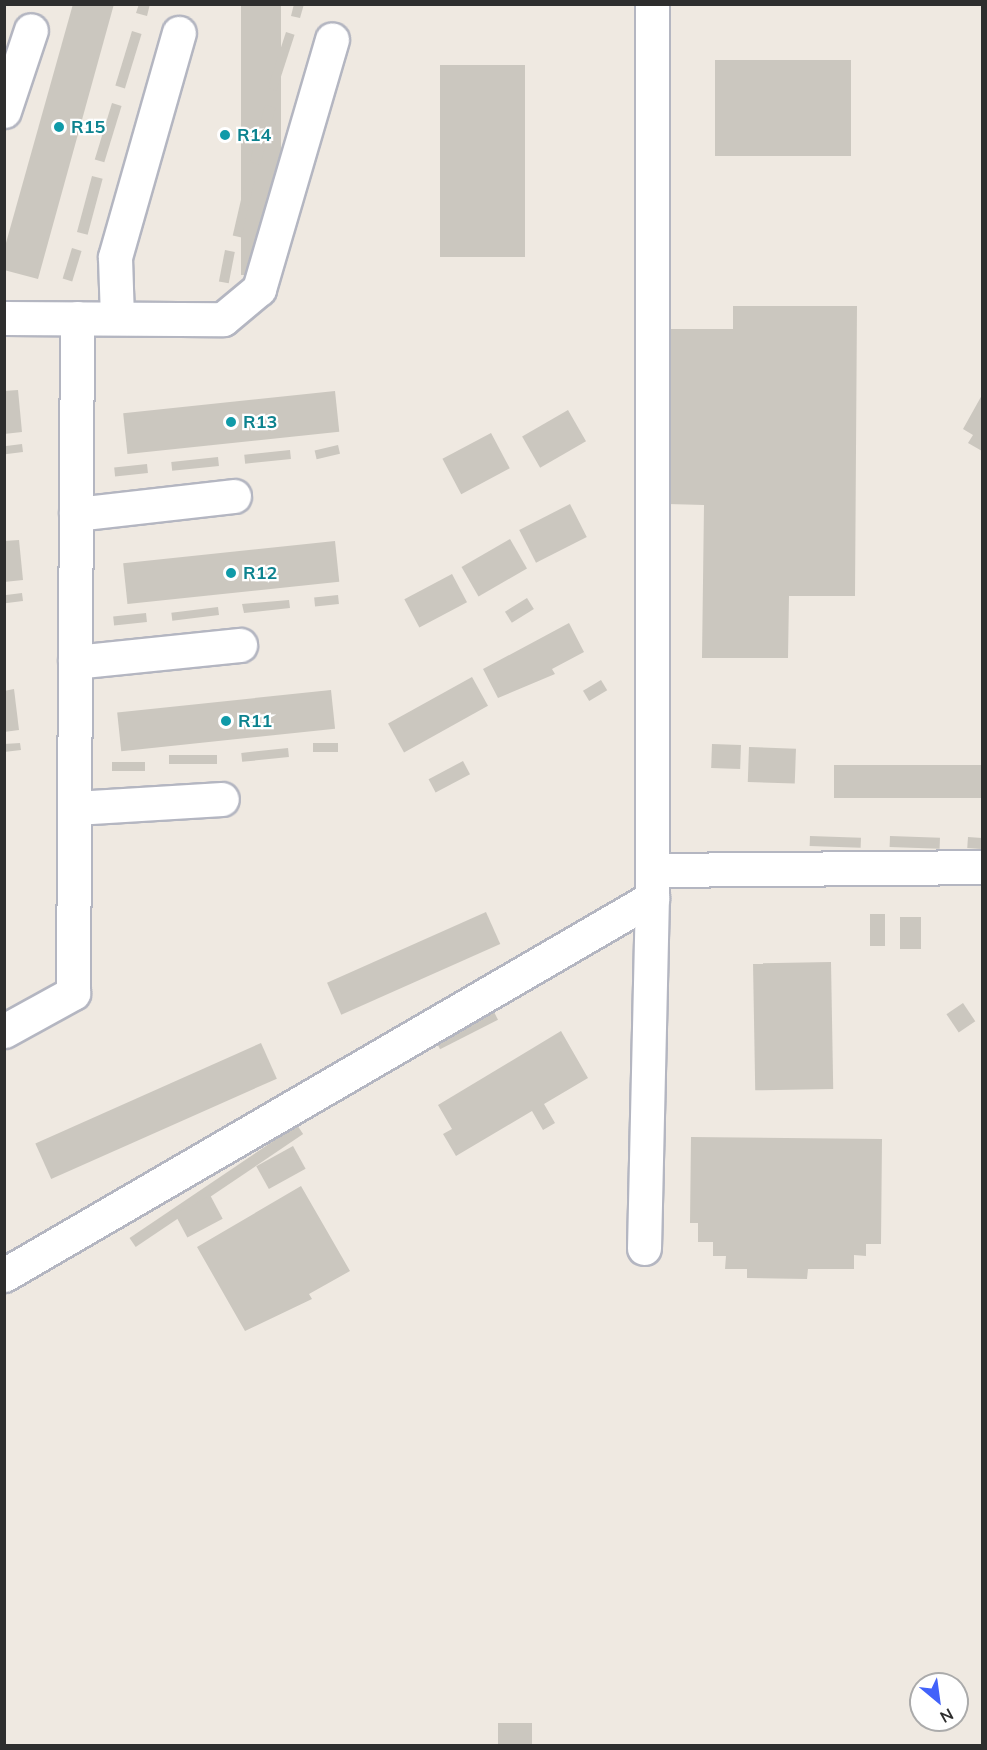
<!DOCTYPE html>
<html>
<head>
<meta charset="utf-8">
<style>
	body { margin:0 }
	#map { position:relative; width:987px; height:1750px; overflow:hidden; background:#efe9e1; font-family:Mulish,sans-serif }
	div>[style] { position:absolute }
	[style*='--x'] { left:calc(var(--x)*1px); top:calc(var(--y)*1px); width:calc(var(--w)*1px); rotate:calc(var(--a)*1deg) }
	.building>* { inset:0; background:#cbc7bf; transform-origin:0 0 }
	.roads { filter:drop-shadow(2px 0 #b4b6c1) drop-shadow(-2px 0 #b4b6c1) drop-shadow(0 2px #b4b6c1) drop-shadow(0 -2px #b4b6c1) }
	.minor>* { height:33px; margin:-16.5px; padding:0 16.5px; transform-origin:16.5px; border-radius:16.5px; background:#fff }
	.dots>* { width:16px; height:16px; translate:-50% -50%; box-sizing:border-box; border:3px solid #fff; border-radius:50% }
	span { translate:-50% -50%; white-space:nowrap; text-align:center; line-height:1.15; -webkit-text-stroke:4.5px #fff; paint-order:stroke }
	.culture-label { font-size:18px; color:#0d838f; font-weight:700 }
	.left { translate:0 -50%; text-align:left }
	.frame { position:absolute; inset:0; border:6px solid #2e2e2e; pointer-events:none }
	.north { position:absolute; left:909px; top:1672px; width:60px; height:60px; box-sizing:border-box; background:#fff; border:2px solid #ababab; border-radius:50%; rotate:151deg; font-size:16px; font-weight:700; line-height:24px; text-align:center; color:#2e2e2e }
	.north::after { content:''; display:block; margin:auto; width:21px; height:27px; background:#4262fa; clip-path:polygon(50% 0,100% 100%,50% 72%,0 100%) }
</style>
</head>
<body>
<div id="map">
	<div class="building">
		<i style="clip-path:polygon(73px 4px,114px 4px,38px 279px,4px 270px,4px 250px)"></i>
		<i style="clip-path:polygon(139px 4px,150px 4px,147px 16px,136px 13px)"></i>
		<i style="left:241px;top:4px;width:40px;height:271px"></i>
		<i style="clip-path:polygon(294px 4px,304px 4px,300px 18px,291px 16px)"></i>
		<i style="left:132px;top:31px;width:10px;height:57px;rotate:17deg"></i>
		<i style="left:286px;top:32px;width:9px;height:59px;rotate:18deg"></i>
		<i style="left:851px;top:60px;width:96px;height:136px;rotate:90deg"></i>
		<i style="left:440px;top:65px;width:85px;height:192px"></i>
		<i style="left:112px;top:103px;width:10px;height:59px;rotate:17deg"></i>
		<i style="left:265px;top:105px;width:11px;height:59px;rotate:15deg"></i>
		<i style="left:92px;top:176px;width:11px;height:58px;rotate:15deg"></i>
		<i style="left:246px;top:178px;width:9px;height:59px;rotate:13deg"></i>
		<i style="left:72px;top:248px;width:10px;height:32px;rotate:17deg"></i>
		<i style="left:225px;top:250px;width:10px;height:32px;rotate:11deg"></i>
		<i style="clip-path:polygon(733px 306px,857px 306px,855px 596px,789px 596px,788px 658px,702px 658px,704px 505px,668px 504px,670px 329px,733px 329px)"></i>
		<i style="clip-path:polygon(18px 390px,22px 432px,4px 434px,4px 391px)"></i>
		<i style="left:335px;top:391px;width:41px;height:213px;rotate:84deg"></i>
		<i style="clip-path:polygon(982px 395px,982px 451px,968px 443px,973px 435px,963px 429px)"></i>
		<i style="left:568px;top:410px;width:36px;height:53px;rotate:60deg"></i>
		<i style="left:491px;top:433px;width:40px;height:55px;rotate:62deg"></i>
		<i style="left:22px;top:444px;width:8px;height:18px;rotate:83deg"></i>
		<i style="left:338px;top:445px;width:9px;height:24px;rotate:77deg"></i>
		<i style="left:290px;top:450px;width:9px;height:46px;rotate:84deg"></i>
		<i style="left:218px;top:457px;width:9px;height:47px;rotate:84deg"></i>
		<i style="left:147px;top:464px;width:9px;height:33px;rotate:84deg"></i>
		<i style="left:570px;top:504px;width:37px;height:57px;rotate:63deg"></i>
		<i style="left:510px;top:539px;width:34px;height:56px;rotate:60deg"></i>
		<i style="clip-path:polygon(19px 540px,23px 580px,4px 582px,4px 541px)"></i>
		<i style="left:335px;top:541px;width:41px;height:213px;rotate:84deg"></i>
		<i style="left:452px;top:574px;width:32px;height:54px;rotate:62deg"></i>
		<i style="left:22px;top:593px;width:8px;height:18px;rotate:83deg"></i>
		<i style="left:338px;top:595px;width:9px;height:24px;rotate:84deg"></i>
		<i style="left:527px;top:598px;width:13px;height:26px;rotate:58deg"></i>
		<i style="clip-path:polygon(289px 600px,290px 608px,244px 613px,242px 604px)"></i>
		<i style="left:218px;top:607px;width:8px;height:47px;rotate:83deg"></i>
		<i style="left:146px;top:613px;width:9px;height:33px;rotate:84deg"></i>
		<i style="clip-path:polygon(569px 623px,584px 652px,552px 669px,555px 674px,498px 698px,483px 669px)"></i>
		<i style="left:472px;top:677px;width:33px;height:96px;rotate:61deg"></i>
		<i style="left:601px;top:680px;width:12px;height:21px;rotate:59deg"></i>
		<i style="clip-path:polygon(14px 689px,19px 730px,4px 732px,4px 691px)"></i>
		<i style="left:331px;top:690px;width:39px;height:215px;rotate:84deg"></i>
		<i style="clip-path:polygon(20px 743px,21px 750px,4px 752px,4px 744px)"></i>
		<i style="left:338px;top:743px;width:9px;height:25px;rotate:90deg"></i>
		<i style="left:712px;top:744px;width:29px;height:24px;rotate:2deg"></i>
		<i style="left:749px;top:747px;width:47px;height:35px;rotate:2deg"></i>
		<i style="left:288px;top:748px;width:9px;height:47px;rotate:84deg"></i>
		<i style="left:217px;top:755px;width:9px;height:48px;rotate:90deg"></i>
		<i style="left:463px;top:761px;width:15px;height:39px;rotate:62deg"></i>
		<i style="left:145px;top:762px;width:9px;height:33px;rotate:90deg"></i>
		<i style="left:982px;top:765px;width:33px;height:148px;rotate:90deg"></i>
		<i style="left:810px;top:836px;width:51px;height:10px;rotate:2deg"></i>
		<i style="left:890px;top:836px;width:50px;height:11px;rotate:2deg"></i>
		<i style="left:968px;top:837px;width:14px;height:11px;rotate:4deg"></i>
		<i style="left:486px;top:912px;width:35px;height:174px;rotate:66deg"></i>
		<i style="left:885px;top:914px;width:32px;height:15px;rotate:90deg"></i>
		<i style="left:900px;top:917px;width:21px;height:32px"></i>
		<i style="left:831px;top:962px;width:127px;height:78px;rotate:89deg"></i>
		<i style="left:963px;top:1003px;width:22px;height:20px;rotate:56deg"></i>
		<i style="left:493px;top:1010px;width:11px;height:65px;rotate:63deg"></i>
		<i style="clip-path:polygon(561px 1031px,588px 1078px,544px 1104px,555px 1123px,543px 1130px,532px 1111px,456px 1156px,443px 1134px,452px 1129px,438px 1105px)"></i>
		<i style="left:261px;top:1043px;width:39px;height:247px;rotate:66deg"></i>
		<i style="left:297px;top:1125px;width:11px;height:202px;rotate:56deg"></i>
		<i style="clip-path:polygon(691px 1137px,882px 1139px,881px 1244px,866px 1244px,866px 1256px,854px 1255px,854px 1269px,808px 1269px,807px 1279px,747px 1278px,747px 1269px,725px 1269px,726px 1256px,713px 1256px,713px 1242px,698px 1242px,698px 1223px,690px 1223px)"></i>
		<i style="left:293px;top:1146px;width:26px;height:42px;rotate:61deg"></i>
		<i style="clip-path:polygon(301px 1186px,350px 1271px,309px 1294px,312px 1299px,245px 1331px,197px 1247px)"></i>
		<i style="left:210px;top:1195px;width:27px;height:40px;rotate:62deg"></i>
		<i style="left:532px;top:1723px;width:23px;height:34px;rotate:90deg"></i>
	</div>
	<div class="roads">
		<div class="minor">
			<i style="--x:4;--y:111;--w:85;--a:-71.6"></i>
			<i style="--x:4;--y:318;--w:219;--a:0.3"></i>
			<i style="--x:223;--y:319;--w:47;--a:-39.8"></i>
			<i style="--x:259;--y:289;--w:260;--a:-73.7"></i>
			<i style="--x:117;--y:318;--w:61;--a:-91.9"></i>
			<i style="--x:115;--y:257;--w:233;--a:-74.1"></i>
			<i style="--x:76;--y:514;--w:159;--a:-6.5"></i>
			<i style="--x:75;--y:662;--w:166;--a:-5.9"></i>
			<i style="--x:75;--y:808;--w:147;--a:-3.5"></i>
			<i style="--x:652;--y:870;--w:330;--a:-0.5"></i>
			<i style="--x:4;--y:1031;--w:79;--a:-28.8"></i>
			<i style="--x:73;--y:993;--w:675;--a:-89.66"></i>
			<i style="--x:644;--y:1248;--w:350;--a:-88.7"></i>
			<i style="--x:652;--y:898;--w:894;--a:-90"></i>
			<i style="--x:4;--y:1275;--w:750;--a:-30.19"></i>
		</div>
	</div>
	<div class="dots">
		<i style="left:59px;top:127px;background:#0f9aa8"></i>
		<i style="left:225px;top:135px;background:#0f9aa8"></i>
		<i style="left:231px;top:422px;background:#0f9aa8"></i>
		<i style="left:231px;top:573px;background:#0f9aa8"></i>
		<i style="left:226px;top:721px;background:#0f9aa8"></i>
	</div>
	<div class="culture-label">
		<span class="left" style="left:71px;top:127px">R15</span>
		<span class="left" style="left:237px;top:135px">R14</span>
		<span class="left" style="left:243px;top:422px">R13</span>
		<span class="left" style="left:243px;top:573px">R12</span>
		<span class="left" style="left:238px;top:721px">R11</span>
	</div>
	<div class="frame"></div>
	<div class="north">N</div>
</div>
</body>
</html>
